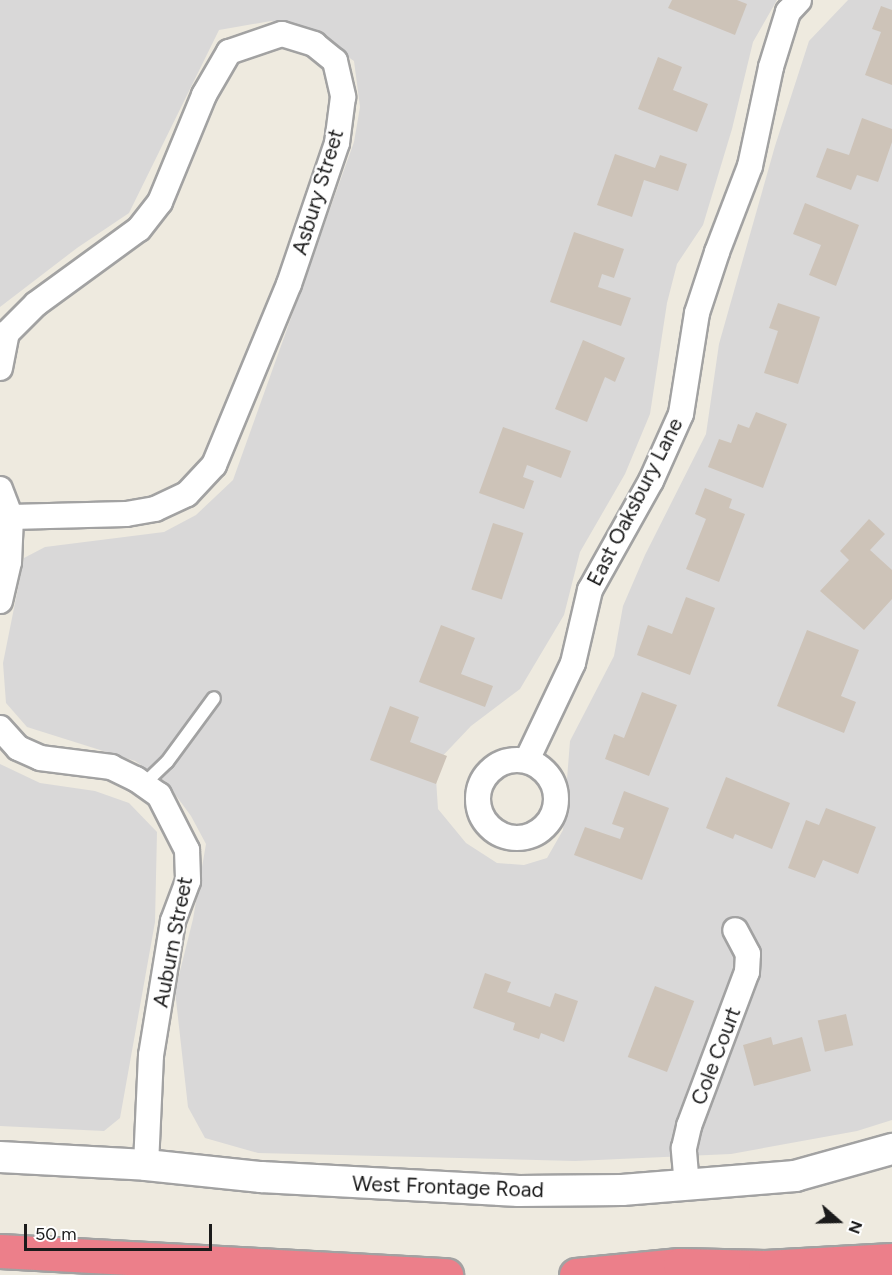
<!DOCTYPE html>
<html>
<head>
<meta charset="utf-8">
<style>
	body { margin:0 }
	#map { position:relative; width:892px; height:1275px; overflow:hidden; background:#eeeadf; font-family:Figtree,sans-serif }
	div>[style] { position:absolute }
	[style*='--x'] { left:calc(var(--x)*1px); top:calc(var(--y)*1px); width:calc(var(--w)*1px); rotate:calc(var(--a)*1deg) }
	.residential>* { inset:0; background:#d9d8d8 }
	.building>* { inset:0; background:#cdc3b8; transform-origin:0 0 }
	.roads { filter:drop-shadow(2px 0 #a2a2a2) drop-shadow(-2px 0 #a2a2a2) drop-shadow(0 2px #a2a2a2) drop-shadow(0 -2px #a2a2a2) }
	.service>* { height:12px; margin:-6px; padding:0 6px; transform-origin:6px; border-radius:6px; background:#fff }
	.minor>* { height:24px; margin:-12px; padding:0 12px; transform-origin:12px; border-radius:12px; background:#fff }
	.minor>.ring { margin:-12px; padding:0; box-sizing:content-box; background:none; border:24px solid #fff; border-radius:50% }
	.tertiary>* { height:30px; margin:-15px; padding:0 15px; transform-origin:15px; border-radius:15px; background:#fff }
	.motorway>* { height:33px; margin:-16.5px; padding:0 16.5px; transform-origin:16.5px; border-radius:16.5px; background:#ec7f8a }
	span { translate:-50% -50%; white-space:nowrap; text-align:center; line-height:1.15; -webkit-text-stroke:4.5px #fff; paint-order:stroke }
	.street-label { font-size:21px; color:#1b1b1b }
	.north { position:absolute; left:808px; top:1191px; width:60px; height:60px; -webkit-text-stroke:4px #fff; paint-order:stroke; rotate:110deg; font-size:16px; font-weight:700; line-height:24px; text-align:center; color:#1b1b1b }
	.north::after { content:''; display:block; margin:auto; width:21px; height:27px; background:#1b1b1b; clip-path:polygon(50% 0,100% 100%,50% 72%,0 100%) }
	.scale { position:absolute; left:24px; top:1224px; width:188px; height:27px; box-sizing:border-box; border:3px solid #1b1b1b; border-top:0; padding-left:8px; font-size:18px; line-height:21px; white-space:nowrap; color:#1b1b1b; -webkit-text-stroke:4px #fff; paint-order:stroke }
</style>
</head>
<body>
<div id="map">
	<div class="residential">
		<i style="clip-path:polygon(0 0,777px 0,753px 42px,732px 129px,703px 225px,677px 264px,667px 303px,650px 414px,625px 474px,580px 552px,564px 615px,520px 689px,471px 726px,435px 764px,438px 809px,466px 843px,497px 863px,524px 865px,547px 858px,563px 830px,570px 741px,614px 656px,623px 606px,645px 555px,706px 434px,719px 344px,775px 146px,809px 41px,848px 0,892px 0,892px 1120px,857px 1131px,731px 1154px,575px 1161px,258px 1153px,205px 1138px,188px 1107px,175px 991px,193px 919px,206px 844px,191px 816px,166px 782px,135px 761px,27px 727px,6px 703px,3px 663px,24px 558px,45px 547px,164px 532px,196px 515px,233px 480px,354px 142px,360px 107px,354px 61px,312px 32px,271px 21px,219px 30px,129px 213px,77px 248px,0 307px)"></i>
		<i style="clip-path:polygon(0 764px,40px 783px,95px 791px,129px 803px,157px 832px,155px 922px,120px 1118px,104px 1131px,0 1126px)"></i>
	</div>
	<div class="building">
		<i style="clip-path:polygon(672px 0,737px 0,747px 4px,735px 35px,668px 8px)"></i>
		<i style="clip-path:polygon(881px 6px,892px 10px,892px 85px,865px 75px,881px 32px,872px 29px)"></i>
		<i style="clip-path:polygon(658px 57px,682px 67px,673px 90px,708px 104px,697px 132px,638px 109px)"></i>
		<i style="clip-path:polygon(862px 118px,892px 129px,892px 142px,878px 182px,857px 175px,851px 190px,816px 177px,827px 148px,849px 155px)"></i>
		<i style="clip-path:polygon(615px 154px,655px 168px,660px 155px,687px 164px,678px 191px,644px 180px,632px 217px,597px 205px)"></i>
		<i style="clip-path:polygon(805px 203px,859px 225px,836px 286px,809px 275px,821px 245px,793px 234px)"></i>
		<i style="clip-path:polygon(574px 232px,624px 249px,614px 278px,602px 274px,598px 287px,631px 298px,621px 326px,550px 302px)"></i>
		<i style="clip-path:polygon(778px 303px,820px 317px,798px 384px,764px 373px,778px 331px,769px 328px)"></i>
		<i style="clip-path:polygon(583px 340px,625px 358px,615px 382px,605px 377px,587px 422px,555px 409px)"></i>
		<i style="clip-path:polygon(756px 412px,787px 424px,763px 488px,708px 467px,719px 439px,731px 443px,738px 424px,749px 428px)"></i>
		<i style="clip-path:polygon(503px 427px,571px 451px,561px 478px,527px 465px,523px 477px,534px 481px,524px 509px,479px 493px)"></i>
		<i style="clip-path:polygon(705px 488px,732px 499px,729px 508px,745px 514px,719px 582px,686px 569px,706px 519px,695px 514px)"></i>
		<i style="clip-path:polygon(869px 519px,885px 534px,870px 550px,892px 570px,892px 599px,864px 630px,820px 591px,849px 560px,840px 551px)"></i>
		<i style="left:493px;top:523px;width:32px;height:70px;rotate:18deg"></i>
		<i style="clip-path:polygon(686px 597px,715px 608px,690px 675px,637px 655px,648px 625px,672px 634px)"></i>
		<i style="clip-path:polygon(441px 625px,475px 638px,461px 674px,493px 686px,485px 707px,419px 682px)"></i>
		<i style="clip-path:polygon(807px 630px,859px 650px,841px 696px,856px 702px,844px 733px,777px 706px)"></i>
		<i style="clip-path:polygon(642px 692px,677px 705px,649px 776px,605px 759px,614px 734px,624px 738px)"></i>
		<i style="clip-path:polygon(390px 706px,419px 717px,410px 742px,447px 756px,436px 784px,370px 760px)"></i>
		<i style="clip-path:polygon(726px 777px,790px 803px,772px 849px,735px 834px,733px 839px,706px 828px)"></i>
		<i style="clip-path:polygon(624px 791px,669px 808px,642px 880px,574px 855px,585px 827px,620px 839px,624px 828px,612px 824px)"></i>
		<i style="clip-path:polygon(826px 808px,876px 827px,858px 874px,823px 860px,815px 878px,788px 868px,806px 820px,819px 825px)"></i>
		<i style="clip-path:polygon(485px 973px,511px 982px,507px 992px,550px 1007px,555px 993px,578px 1001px,564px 1042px,541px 1033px,539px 1039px,513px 1030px,515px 1023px,473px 1008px)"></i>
		<i style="left:655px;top:986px;width:42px;height:76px;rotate:21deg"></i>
		<i style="left:846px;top:1014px;width:32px;height:29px;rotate:77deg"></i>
		<i style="clip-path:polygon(771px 1037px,773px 1045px,802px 1037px,811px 1071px,754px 1086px,743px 1045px)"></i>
	</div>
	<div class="roads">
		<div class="service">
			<i style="--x:144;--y:784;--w:32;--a:-44"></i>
			<i style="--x:167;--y:762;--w:79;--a:-53.7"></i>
		</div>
		<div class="minor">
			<i style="--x:7;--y:333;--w:41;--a:-45"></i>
			<i style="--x:36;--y:304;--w:127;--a:-36.1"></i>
			<i style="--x:139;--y:229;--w:34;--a:-52"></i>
			<i style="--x:160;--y:202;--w:116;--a:-67.6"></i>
			<i style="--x:204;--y:95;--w:50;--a:-59.8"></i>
			<i style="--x:229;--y:52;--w:56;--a:-18.8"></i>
			<i style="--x:282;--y:34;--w:34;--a:17"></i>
			<i style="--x:314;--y:44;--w:27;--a:39"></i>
			<i style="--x:335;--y:61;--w:37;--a:77"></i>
			<i style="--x:343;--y:97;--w:46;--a:97.4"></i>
			<i style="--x:337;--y:143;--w:149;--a:108.8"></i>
			<i style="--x:289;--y:284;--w:196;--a:112.5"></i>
			<i style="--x:214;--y:465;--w:40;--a:133"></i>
			<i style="--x:187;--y:494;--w:35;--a:155"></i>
			<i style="--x:155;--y:509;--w:29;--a:170"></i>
			<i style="--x:126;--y:514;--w:115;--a:178.5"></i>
			<i style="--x:0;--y:368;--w:36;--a:-79"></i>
			<i style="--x:0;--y:489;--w:30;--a:69"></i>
			<i style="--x:11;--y:517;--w:45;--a:92.5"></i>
			<i style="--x:9;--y:562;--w:40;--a:103"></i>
			<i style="--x:0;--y:728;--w:27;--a:48"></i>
			<i style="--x:18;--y:748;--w:24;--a:24"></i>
			<i style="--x:40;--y:758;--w:72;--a:7.2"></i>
			<i style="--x:111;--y:767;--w:28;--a:26"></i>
			<i style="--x:136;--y:779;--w:28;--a:35"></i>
			<i style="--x:159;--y:795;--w:62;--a:63"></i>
			<i style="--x:187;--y:850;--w:31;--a:88"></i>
			<i style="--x:188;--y:881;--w:43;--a:110.6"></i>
			<i style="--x:173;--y:921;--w:136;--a:99.3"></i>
			<i style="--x:151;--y:1055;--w:110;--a:92.6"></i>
			<i class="ring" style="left:478px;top:760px;width:54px;height:54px"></i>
			<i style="--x:527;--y:760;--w:107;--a:-64.6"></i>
			<i style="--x:573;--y:663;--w:75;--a:-76.9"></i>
			<i style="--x:590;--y:590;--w:125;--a:-60.8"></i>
			<i style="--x:651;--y:481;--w:73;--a:-65.9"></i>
			<i style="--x:681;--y:414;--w:102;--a:-81"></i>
			<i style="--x:697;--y:313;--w:64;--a:-71.8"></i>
			<i style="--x:717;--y:252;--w:92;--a:-69"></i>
			<i style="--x:750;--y:166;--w:101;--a:-78"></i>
			<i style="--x:771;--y:67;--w:58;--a:-72.8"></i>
			<i style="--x:788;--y:12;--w:16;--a:-47"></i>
			<i style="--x:687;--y:1186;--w:38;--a:-95"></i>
			<i style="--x:684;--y:1148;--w:23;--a:-77"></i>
			<i style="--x:689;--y:1126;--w:165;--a:-69.4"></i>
			<i style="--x:747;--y:972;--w:18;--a:-87"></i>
			<i style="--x:748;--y:954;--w:27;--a:-118"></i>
		</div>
		<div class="tertiary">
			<i style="--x:0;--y:1157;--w:146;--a:3.1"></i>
			<i style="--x:146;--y:1165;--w:116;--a:6"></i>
			<i style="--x:261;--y:1177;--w:258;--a:3.1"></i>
			<i style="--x:519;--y:1191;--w:103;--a:-0.6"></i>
			<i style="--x:622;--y:1190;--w:174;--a:-4.6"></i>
			<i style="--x:795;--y:1176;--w:101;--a:-15.6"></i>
		</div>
		<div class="motorway">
			<i style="--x:0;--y:1251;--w:447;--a:3.1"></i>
			<i style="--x:576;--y:1275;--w:104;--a:-5.5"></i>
			<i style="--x:680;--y:1265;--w:85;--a:1.3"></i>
			<i style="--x:765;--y:1267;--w:127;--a:-3.2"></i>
		</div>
	</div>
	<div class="street-label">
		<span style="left:318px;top:192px;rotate:-73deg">Asbury Street</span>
		<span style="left:635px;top:502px;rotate:-63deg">East Oaksbury Lane</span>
		<span style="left:173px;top:942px;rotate:-79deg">Auburn Street</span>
		<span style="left:716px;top:1056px;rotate:-69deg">Cole Court</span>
		<span style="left:448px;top:1187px;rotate:2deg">West Frontage Road</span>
	</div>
	<div class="north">N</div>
	<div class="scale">50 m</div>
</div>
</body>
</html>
